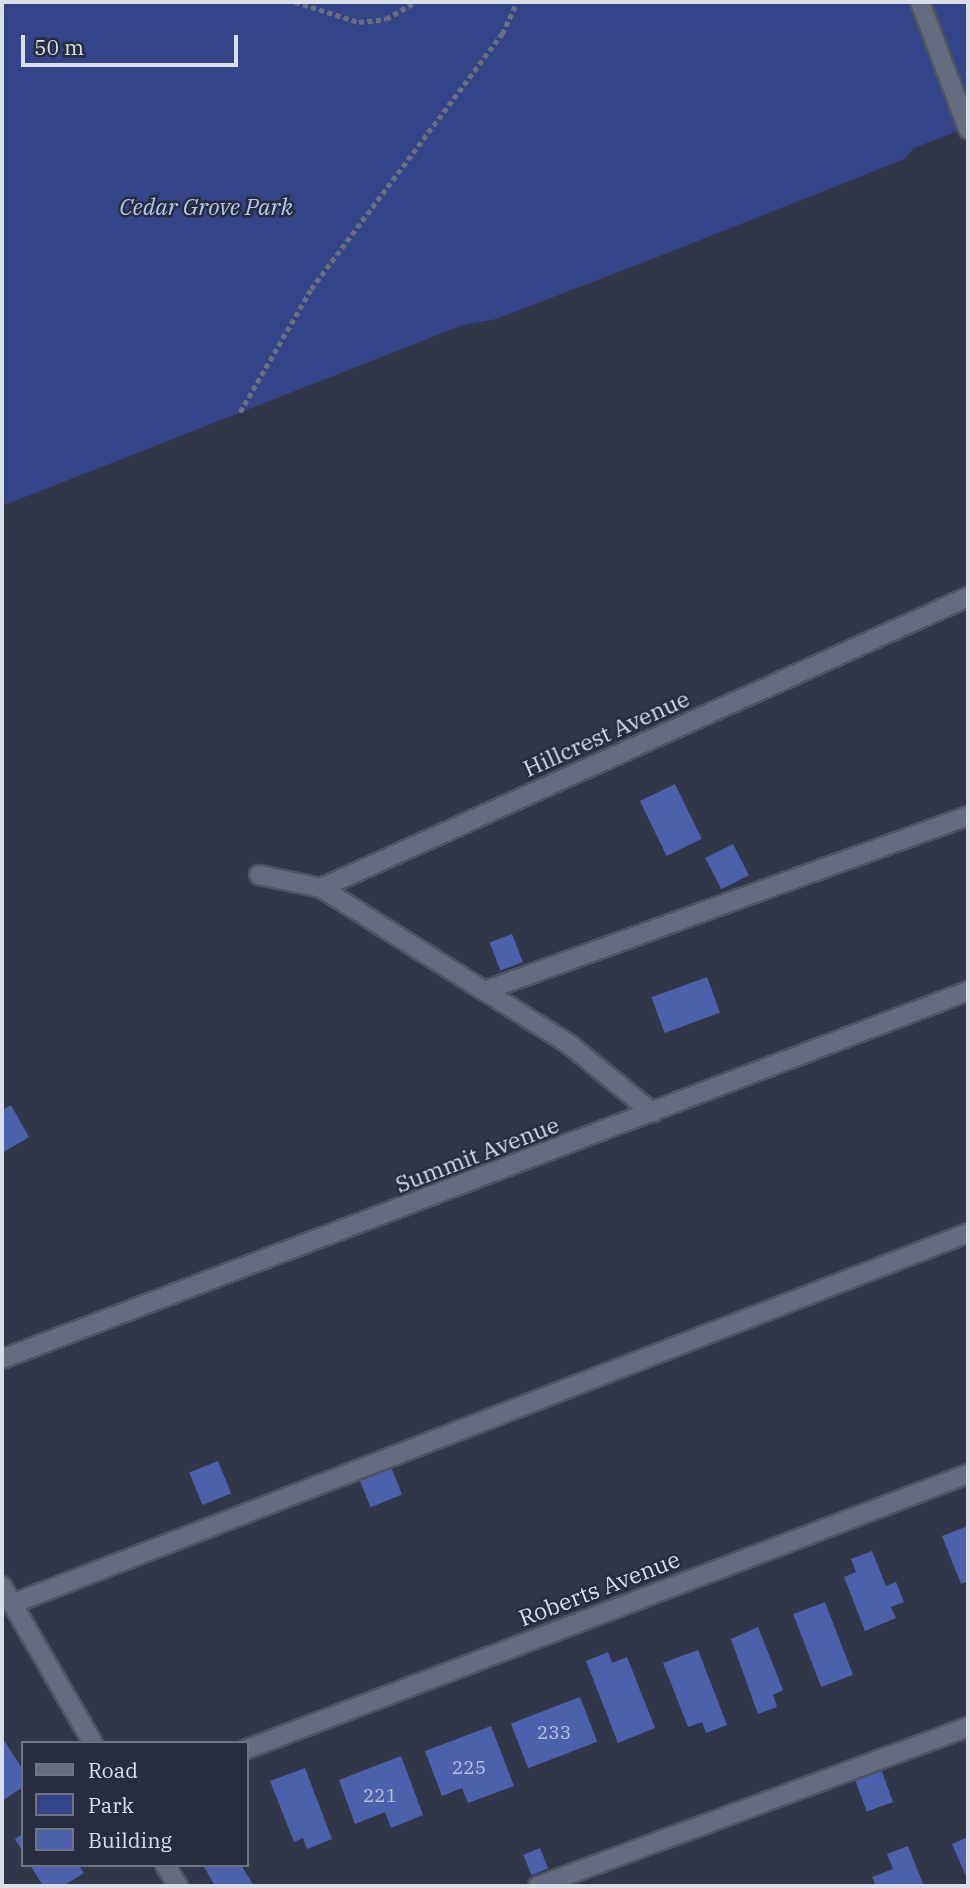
<!DOCTYPE html>
<html>
<head>
<meta charset="utf-8">
<style>
	body { margin:0 }
	#map { position:relative; width:970px; height:1888px; overflow:hidden; background:#313748; font-family:"IBM Plex Serif",serif }
	div>[style] { position:absolute }
	[style*='--x'] { left:calc(var(--x)*1px); top:calc(var(--y)*1px); width:calc(var(--w)*1px); rotate:calc(var(--a)*1deg) }
	.green>* { inset:0; background:#334588 }
	.building>* { inset:0; background:#4c61ac; transform-origin:0 0 }
	.path>* { height:4.5px; margin-top:-2.25px; transform-origin:0; background:repeating-linear-gradient(90deg,#6a6f7e 0 5px,transparent 0 8.5px) }
	.roads { filter:drop-shadow(2px 0 #4f5462) drop-shadow(-2px 0 #4f5462) drop-shadow(0 2px #4f5462) drop-shadow(0 -2px #4f5462) }
	.minor>* { height:18px; margin:-9px; padding:0 9px; transform-origin:9px; border-radius:9px; background:#656c7f }
	span { translate:-50% -50%; white-space:nowrap; text-align:center; line-height:1.15; -webkit-text-stroke:5px #272d3e; paint-order:stroke }
	.number-label { font-size:19px; color:#b6bfda }
	.number-label span { -webkit-text-stroke-width:0 }
	.park-label { font-size:23px; color:#b7c5ef; font-style:italic }
	.street-label { font-size:23px; color:#dadee9 }
	.frame { position:absolute; inset:0; border:4px solid #dadee9; pointer-events:none }
	.legend { position:absolute; left:21px; top:1741px; width:228px; height:126px; box-sizing:border-box; background:#272d3e; border:2px solid #6f7482; margin:0; padding:9px 12px; list-style:none; font-size:21px; color:#dadee9 }
	.legend li { display:flex; align-items:center; gap:14px; height:35px }
	.legend b { width:35px; border:2px solid #6f7482 }
	.scale { position:absolute; left:21px; top:35px; width:217px; height:32px; box-sizing:border-box; border:4px solid #dadee9; border-top:0; padding-left:9px; font-size:21px; line-height:24px; white-space:nowrap; color:#dadee9; -webkit-text-stroke:5px #272d3e; paint-order:stroke }
</style>
</head>
<body>
<div id="map">
	<div class="green">
		<i style="clip-path:polygon(2px 2px,968px 2px,968px 127px,914px 148px,904px 159px,665px 254px,496px 319px,463px 325px,2px 506px)"></i>
	</div>
	<div class="building">
		<i style="left:675px;top:784px;width:61px;height:39px;rotate:64deg"></i>
		<i style="left:733px;top:844px;width:35px;height:31px;rotate:63deg"></i>
		<i style="left:512px;top:934px;width:30px;height:24px;rotate:69deg"></i>
		<i style="left:707px;top:977px;width:38px;height:59px;rotate:70deg"></i>
		<i style="clip-path:polygon(11px 1105px,29px 1137px,2px 1153px,2px 1110px)"></i>
		<i style="left:218px;top:1461px;width:35px;height:31px;rotate:68deg"></i>
		<i style="left:389px;top:1462px;width:35px;height:34px;rotate:68deg"></i>
		<i style="clip-path:polygon(968px 1526px,968px 1581px,961px 1584px,942px 1536px)"></i>
		<i style="clip-path:polygon(872px 1551px,886px 1586px,896px 1582px,904px 1602px,891px 1607px,896px 1618px,865px 1631px,844px 1577px,856px 1572px,851px 1559px)"></i>
		<i style="left:825px;top:1602px;width:78px;height:34px;rotate:69deg"></i>
		<i style="clip-path:polygon(758px 1627px,783px 1690px,773px 1695px,777px 1707px,758px 1714px,731px 1639px)"></i>
		<i style="clip-path:polygon(698px 1650px,727px 1725px,706px 1733px,702px 1722px,688px 1727px,663px 1663px)"></i>
		<i style="clip-path:polygon(608px 1652px,612px 1663px,627px 1657px,655px 1728px,618px 1743px,586px 1661px)"></i>
		<i style="left:580px;top:1697px;width:48px;height:74px;rotate:69deg"></i>
		<i style="clip-path:polygon(491px 1726px,514px 1786px,468px 1803px,462px 1788px,442px 1796px,425px 1751px)"></i>
		<i style="clip-path:polygon(2px 1737px,23px 1770px,23px 1787px,2px 1801px)"></i>
		<i style="clip-path:polygon(401px 1756px,423px 1815px,391px 1828px,385px 1812px,355px 1824px,339px 1780px)"></i>
		<i style="clip-path:polygon(305px 1768px,332px 1839px,307px 1849px,303px 1838px,294px 1842px,270px 1781px)"></i>
		<i style="left:881px;top:1769px;width:35px;height:28px;rotate:70deg"></i>
		<i style="clip-path:polygon(23px 1834px,23px 1852px,15px 1839px)"></i>
		<i style="clip-path:polygon(968px 1837px,968px 1881px,952px 1844px)"></i>
		<i style="clip-path:polygon(908px 1846px,924px 1886px,876px 1886px,872px 1877px,893px 1869px,887px 1854px)"></i>
		<i style="left:540px;top:1848px;width:22px;height:18px;rotate:68deg"></i>
		<i style="clip-path:polygon(30px 1865px,79px 1865px,84px 1873px,63px 1886px,43px 1886px)"></i>
		<i style="clip-path:polygon(203px 1865px,241px 1865px,254px 1886px,215px 1886px)"></i>
	</div>
	<div class="path">
		<i style="--x:295;--y:2;--w:67;--a:17.4"></i>
		<i style="--x:359;--y:22;--w:27;--a:-6"></i>
		<i style="--x:386;--y:19;--w:34;--a:-30"></i>
		<i style="--x:240;--y:412;--w:142;--a:-60"></i>
		<i style="--x:311;--y:289;--w:319;--a:-53.2"></i>
		<i style="--x:502;--y:34;--w:35;--a:-65"></i>
	</div>
	<div class="roads">
		<div class="minor">
			<i style="--x:920;--y:2;--w:136;--a:69.3"></i>
			<i style="--x:259;--y:875;--w:63;--a:11.8"></i>
			<i style="--x:321;--y:888;--w:709;--a:-24.22"></i>
			<i style="--x:321;--y:888;--w:294;--a:32.2"></i>
			<i style="--x:570;--y:1045;--w:107;--a:39.3"></i>
			<i style="--x:484;--y:991;--w:515;--a:-19.88"></i>
			<i style="--x:2;--y:1359;--w:1034;--a:-20.85"></i>
			<i style="--x:2;--y:1586;--w:181;--a:59.9"></i>
			<i style="--x:12;--y:1604;--w:1025;--a:-21.21"></i>
			<i style="--x:247;--y:1749;--w:772;--a:-20.88"></i>
			<i style="--x:165;--y:1865;--w:25;--a:58"></i>
			<i style="--x:538;--y:1886;--w:458;--a:-20.3"></i>
		</div>
	</div>
	<div class="number-label">
		<span style="left:554px;top:1733px">233</span>
		<span style="left:469px;top:1768px">225</span>
		<span style="left:380px;top:1796px">221</span>
	</div>
	<div class="park-label">
		<span style="left:206px;top:206px">Cedar Grove Park</span>
	</div>
	<div class="street-label">
		<span style="left:606px;top:733px;rotate:-24deg">Hillcrest Avenue</span>
		<span style="left:477px;top:1154px;rotate:-21deg">Summit Avenue</span>
		<span style="left:599px;top:1588px;rotate:-21deg">Roberts Avenue</span>
	</div>
	<div class="frame"></div>
	<ul class="legend">
	<li><b style="height:9px;background:#656c7f"></b>Road</li>
	<li><b style="height:19px;background:#334588"></b>Park</li>
	<li><b style="height:19px;background:#4c61ac"></b>Building</li>
	</ul>
	<div class="scale">50 m</div>
</div>
</body>
</html>
